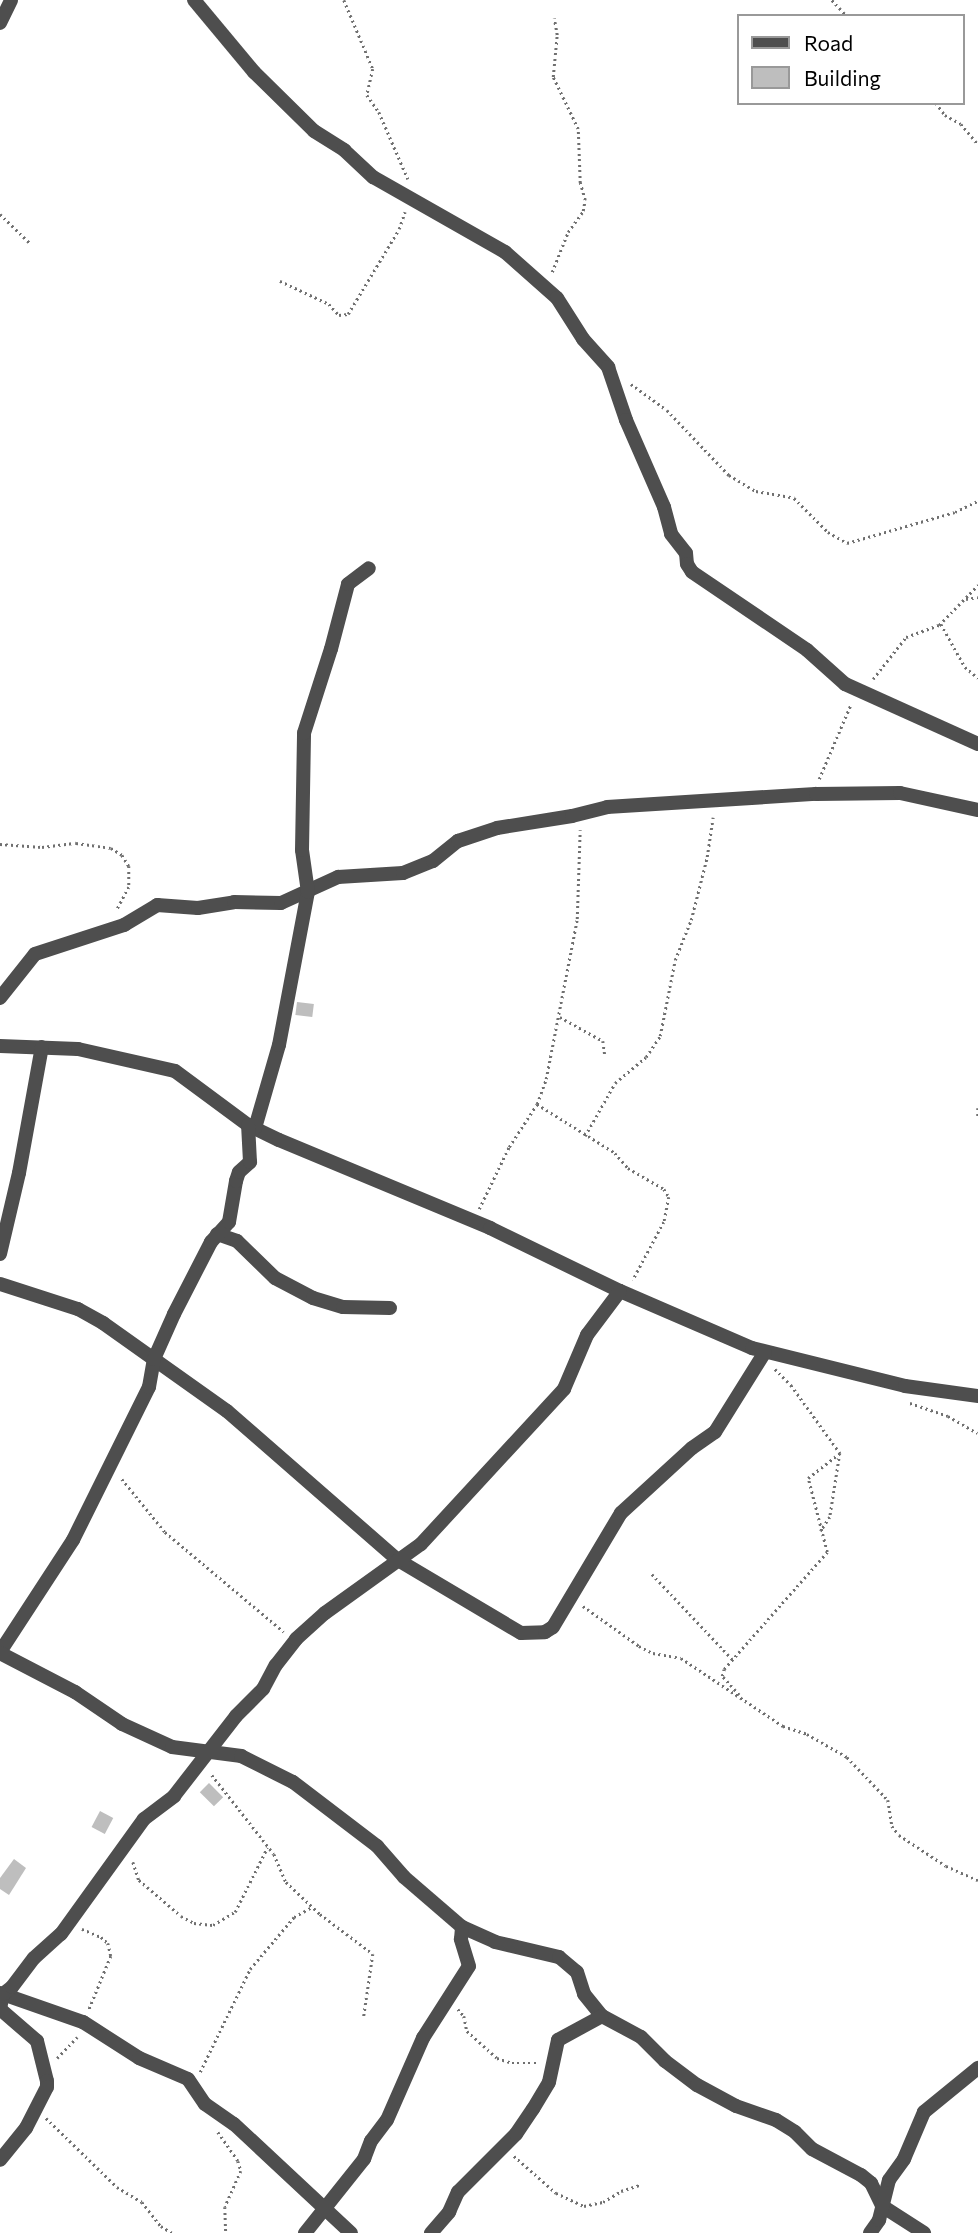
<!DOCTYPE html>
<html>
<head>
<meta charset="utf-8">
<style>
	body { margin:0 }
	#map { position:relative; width:978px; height:2233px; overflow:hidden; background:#fff; font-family:Commissioner,sans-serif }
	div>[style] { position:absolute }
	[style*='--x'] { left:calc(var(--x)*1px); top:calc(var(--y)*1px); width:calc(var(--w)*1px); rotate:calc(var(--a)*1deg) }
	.building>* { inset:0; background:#bebebe; transform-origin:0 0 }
	.path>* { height:2.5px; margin-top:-1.25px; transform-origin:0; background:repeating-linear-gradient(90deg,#707070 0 2px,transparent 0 5.5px) }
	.street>* { height:14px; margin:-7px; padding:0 7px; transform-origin:7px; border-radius:7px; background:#4e4e4e }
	span { translate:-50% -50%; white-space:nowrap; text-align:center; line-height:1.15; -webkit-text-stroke:6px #fff; paint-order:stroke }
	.legend { position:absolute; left:737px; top:14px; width:228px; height:91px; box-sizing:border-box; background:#fff; border:2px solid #999; margin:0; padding:9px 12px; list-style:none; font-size:21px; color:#000 }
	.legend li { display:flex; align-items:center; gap:14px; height:35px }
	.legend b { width:35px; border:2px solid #999 }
</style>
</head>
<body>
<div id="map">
	<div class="building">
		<i style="left:297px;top:1002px;width:17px;height:13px;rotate:7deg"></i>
		<i style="left:209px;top:1783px;width:20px;height:13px;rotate:45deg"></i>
		<i style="left:100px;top:1811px;width:15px;height:18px;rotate:28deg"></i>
		<i style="clip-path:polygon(14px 1859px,26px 1868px,9px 1895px,0 1889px,0 1878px)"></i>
	</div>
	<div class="path">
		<i style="--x:344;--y:0;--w:75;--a:67.2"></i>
		<i style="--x:373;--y:69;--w:27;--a:103"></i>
		<i style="--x:367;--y:95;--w:21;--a:55"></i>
		<i style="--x:379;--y:112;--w:73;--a:66.6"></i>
		<i style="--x:832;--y:0;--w:22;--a:47"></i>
		<i style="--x:936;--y:103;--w:15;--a:53"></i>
		<i style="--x:945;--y:115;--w:18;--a:29"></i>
		<i style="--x:961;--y:124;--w:26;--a:50"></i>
		<i style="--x:0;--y:214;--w:43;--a:44.1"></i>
		<i style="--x:552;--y:272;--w:43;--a:-68.2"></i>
		<i style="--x:568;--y:232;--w:26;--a:-54"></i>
		<i style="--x:583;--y:211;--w:11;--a:-80"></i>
		<i style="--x:585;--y:200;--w:18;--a:-106"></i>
		<i style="--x:580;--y:183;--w:54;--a:-92.1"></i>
		<i style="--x:578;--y:129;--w:58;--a:-115.7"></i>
		<i style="--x:553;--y:77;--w:42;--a:-84.6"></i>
		<i style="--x:557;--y:35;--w:17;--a:-100"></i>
		<i style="--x:280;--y:281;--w:54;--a:25.1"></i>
		<i style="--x:329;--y:304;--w:15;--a:48"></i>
		<i style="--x:339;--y:315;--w:9;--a:-6"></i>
		<i style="--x:348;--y:314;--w:99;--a:-59"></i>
		<i style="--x:399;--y:229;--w:18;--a:-71"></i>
		<i style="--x:631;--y:384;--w:44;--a:35.8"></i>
		<i style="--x:667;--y:410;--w:90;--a:46.4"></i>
		<i style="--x:729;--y:475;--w:31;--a:31"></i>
		<i style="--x:756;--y:491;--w:39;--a:10"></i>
		<i style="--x:794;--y:498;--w:48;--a:45"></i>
		<i style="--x:828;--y:532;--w:22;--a:30"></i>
		<i style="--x:847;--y:543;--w:112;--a:-16"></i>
		<i style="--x:955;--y:512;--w:25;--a:-26"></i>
		<i style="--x:966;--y:599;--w:12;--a:-9"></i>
		<i style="--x:941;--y:624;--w:49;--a:60.8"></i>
		<i style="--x:965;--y:667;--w:17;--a:40"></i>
		<i style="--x:873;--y:679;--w:53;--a:-51.8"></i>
		<i style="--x:906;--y:637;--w:35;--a:-20"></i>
		<i style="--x:939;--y:625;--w:56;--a:-45.7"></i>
		<i style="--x:819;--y:779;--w:82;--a:-66.9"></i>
		<i style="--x:0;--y:844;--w:42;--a:4.1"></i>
		<i style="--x:42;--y:847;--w:34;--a:-7"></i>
		<i style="--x:76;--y:843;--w:35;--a:8"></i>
		<i style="--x:111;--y:848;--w:13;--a:32"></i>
		<i style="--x:122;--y:855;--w:13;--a:58"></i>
		<i style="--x:129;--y:866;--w:21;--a:90"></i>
		<i style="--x:129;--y:887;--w:26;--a:118"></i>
		<i style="--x:560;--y:1017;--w:49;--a:29.2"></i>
		<i style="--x:603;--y:1041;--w:14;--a:82"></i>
		<i style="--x:537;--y:1104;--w:92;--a:32.1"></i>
		<i style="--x:615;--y:1153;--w:20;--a:49"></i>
		<i style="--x:628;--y:1168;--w:42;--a:30.3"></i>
		<i style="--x:664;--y:1189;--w:9;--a:58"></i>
		<i style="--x:669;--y:1197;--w:25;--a:101"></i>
		<i style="--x:664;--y:1222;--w:66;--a:118.1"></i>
		<i style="--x:978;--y:1108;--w:9;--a:90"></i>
		<i style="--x:585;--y:1136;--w:61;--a:-60.5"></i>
		<i style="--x:615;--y:1083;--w:40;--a:-40"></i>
		<i style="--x:646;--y:1057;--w:25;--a:-56"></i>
		<i style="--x:660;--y:1036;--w:77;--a:-78.8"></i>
		<i style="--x:675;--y:960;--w:43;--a:-68.2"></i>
		<i style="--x:691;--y:920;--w:65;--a:-75.7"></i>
		<i style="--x:707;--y:857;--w:40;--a:-81.5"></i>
		<i style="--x:479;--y:1209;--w:69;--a:-64.2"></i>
		<i style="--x:509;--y:1147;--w:51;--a:-56.9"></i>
		<i style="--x:537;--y:1104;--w:27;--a:-70"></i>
		<i style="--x:546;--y:1079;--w:163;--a:-79"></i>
		<i style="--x:577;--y:919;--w:89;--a:-88.1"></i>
		<i style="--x:775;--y:1369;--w:23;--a:45"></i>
		<i style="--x:791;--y:1385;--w:84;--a:54.2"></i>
		<i style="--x:840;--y:1453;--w:65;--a:98.9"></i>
		<i style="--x:830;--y:1517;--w:17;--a:123"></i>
		<i style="--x:910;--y:1403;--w:40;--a:18.9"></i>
		<i style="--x:948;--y:1416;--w:34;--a:30"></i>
		<i style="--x:122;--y:1479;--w:68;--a:50.9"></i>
		<i style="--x:165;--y:1532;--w:155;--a:40"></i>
		<i style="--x:652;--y:1574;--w:117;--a:46.7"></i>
		<i style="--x:583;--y:1606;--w:69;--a:35.5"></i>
		<i style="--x:639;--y:1646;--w:16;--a:27"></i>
		<i style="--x:653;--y:1653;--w:28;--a:10"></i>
		<i style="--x:681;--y:1658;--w:123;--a:33.7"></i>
		<i style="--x:783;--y:1726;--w:25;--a:18"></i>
		<i style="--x:807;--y:1734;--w:46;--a:29.9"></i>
		<i style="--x:847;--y:1757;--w:59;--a:46.4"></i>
		<i style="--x:888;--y:1800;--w:26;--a:81"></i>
		<i style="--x:892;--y:1826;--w:11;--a:52"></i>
		<i style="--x:899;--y:1835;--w:56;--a:33.4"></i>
		<i style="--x:946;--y:1866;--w:35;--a:24"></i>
		<i style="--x:739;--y:1695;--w:25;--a:-132"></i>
		<i style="--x:722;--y:1676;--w:7;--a:-74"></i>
		<i style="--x:724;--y:1669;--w:156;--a:-48.6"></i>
		<i style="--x:827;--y:1552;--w:76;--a:-104.4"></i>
		<i style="--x:808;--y:1478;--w:41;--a:-38"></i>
		<i style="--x:212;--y:1775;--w:100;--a:51.9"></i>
		<i style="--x:274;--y:1854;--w:30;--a:67"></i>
		<i style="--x:286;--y:1882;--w:47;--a:43.3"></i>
		<i style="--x:320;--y:1914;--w:66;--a:37"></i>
		<i style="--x:373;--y:1954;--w:63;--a:98.3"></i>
		<i style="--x:133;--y:1862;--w:19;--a:72"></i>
		<i style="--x:139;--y:1880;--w:55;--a:40.6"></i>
		<i style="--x:181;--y:1916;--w:15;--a:28"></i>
		<i style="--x:194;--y:1923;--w:19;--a:6"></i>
		<i style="--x:213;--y:1925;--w:26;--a:-31"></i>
		<i style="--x:235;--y:1912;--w:72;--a:-63.4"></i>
		<i style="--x:82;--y:1929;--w:21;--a:23"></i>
		<i style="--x:101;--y:1937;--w:9;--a:41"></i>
		<i style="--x:108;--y:1943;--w:13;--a:77"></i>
		<i style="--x:111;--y:1956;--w:58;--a:112.2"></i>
		<i style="--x:458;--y:2009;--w:9;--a:49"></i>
		<i style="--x:464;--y:2016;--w:15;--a:79"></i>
		<i style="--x:467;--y:2031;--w:40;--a:42"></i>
		<i style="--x:497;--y:2058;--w:16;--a:18"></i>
		<i style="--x:512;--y:2063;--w:24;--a:0"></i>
		<i style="--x:57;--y:2058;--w:29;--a:-46"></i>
		<i style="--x:200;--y:2072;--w:114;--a:-64.1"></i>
		<i style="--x:250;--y:1969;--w:68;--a:-49.8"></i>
		<i style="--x:294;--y:1917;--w:21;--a:-29"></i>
		<i style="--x:46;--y:2118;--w:99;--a:44.2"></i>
		<i style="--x:117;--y:2187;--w:29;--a:31"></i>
		<i style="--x:142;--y:2202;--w:31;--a:52"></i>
		<i style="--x:161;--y:2226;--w:13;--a:32"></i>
		<i style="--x:218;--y:2132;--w:35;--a:55"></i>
		<i style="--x:238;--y:2161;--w:10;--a:73"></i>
		<i style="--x:241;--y:2171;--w:39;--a:114"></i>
		<i style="--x:225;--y:2207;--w:26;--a:88"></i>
		<i style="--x:514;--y:2156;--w:56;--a:41.4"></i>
		<i style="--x:556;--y:2193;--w:31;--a:25"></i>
		<i style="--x:584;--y:2206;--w:19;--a:-12"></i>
		<i style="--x:603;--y:2202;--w:21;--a:-31"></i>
		<i style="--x:621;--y:2191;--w:19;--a:-18"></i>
	</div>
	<div class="street">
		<i style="--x:194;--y:0;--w:94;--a:50.2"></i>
		<i style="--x:254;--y:72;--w:84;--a:44.5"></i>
		<i style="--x:314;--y:131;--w:36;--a:32"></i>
		<i style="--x:344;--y:150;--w:40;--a:43"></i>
		<i style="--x:373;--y:177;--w:152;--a:29.6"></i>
		<i style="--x:505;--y:252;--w:69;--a:41.5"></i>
		<i style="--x:557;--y:298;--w:49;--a:57.6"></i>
		<i style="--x:583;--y:339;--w:38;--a:48"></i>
		<i style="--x:608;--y:367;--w:56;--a:71.2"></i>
		<i style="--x:626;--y:420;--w:95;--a:66.4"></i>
		<i style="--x:664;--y:507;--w:28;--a:75"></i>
		<i style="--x:671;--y:534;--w:24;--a:52"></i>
		<i style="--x:686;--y:553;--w:11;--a:85"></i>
		<i style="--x:687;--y:564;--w:9;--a:58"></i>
		<i style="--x:692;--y:572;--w:139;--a:34.1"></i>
		<i style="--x:807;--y:650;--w:51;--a:41.8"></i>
		<i style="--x:845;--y:684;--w:146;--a:24.3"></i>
		<i style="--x:0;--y:23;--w:25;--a:-64"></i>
		<i style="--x:0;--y:998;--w:56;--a:-51.5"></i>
		<i style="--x:35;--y:954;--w:94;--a:-18"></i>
		<i style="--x:124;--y:925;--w:39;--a:-31"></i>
		<i style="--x:157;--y:905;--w:41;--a:4.2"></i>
		<i style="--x:198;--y:908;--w:36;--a:-9"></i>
		<i style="--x:234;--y:902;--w:47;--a:1.2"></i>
		<i style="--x:281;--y:903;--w:63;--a:-24.5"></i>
		<i style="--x:338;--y:877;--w:65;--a:-3.5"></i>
		<i style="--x:403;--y:873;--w:32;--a:-22"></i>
		<i style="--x:433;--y:861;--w:32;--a:-39"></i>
		<i style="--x:458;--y:841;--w:41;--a:-18.4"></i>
		<i style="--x:497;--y:828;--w:76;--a:-9.1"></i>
		<i style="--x:572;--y:816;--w:36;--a:-14"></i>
		<i style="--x:607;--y:807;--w:209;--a:-3.6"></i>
		<i style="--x:816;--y:794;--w:84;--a:-0.7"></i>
		<i style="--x:900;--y:793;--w:80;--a:12.3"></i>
		<i style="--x:0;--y:1046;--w:78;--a:2.2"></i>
		<i style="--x:78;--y:1049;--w:99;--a:12.8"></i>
		<i style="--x:175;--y:1071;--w:91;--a:36.5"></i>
		<i style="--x:248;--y:1125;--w:34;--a:26"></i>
		<i style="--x:279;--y:1140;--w:229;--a:22.6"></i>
		<i style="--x:490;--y:1228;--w:144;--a:25.9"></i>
		<i style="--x:620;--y:1291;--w:144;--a:23.4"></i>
		<i style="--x:752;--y:1348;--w:158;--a:13.9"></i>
		<i style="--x:905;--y:1386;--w:74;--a:7.8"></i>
		<i style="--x:255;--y:1128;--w:86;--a:-73.9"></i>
		<i style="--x:279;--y:1045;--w:156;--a:-79.3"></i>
		<i style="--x:308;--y:892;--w:42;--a:-98.1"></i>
		<i style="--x:302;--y:850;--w:117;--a:-89"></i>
		<i style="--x:304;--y:733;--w:88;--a:-72.2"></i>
		<i style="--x:331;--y:649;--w:67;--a:-75.3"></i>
		<i style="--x:348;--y:584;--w:26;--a:-37"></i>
		<i style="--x:217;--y:1234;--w:21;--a:19"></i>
		<i style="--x:237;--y:1241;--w:53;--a:44.2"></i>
		<i style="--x:275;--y:1278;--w:43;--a:27.8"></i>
		<i style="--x:313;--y:1298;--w:31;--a:17"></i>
		<i style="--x:343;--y:1307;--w:47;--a:1.2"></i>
		<i style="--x:0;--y:1254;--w:83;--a:-76.8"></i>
		<i style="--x:19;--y:1173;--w:128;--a:-79.7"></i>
		<i style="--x:0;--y:1284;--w:82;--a:17.8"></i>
		<i style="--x:78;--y:1309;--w:29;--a:29"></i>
		<i style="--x:103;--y:1323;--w:152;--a:35.4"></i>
		<i style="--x:227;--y:1411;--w:227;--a:41.1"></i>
		<i style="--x:398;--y:1560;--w:143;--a:30.7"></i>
		<i style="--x:521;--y:1633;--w:24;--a:-2"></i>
		<i style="--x:545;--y:1632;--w:9;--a:-32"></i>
		<i style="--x:553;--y:1627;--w:133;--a:-59.2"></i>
		<i style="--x:621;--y:1513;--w:96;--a:-42.5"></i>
		<i style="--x:692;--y:1448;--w:28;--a:-35"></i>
		<i style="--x:715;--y:1432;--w:94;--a:-58"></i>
		<i style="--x:0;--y:1652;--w:134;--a:-56.9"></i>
		<i style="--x:73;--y:1540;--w:171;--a:-63.6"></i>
		<i style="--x:149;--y:1387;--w:28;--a:-80"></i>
		<i style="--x:154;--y:1359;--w:49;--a:-66"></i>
		<i style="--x:174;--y:1314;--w:81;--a:-62.8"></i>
		<i style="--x:211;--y:1242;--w:27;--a:-48"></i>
		<i style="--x:229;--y:1222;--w:42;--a:-80.3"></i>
		<i style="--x:236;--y:1181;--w:9;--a:-72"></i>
		<i style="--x:239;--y:1172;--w:15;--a:-42"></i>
		<i style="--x:250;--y:1162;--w:37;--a:-93"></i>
		<i style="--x:0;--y:1653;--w:85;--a:27.5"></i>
		<i style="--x:75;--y:1692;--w:57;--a:34.2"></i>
		<i style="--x:122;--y:1724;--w:55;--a:24.7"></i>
		<i style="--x:172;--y:1747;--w:70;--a:7.4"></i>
		<i style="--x:241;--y:1756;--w:58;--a:26.6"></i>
		<i style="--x:293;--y:1782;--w:106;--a:37.3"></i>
		<i style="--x:377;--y:1846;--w:41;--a:48.9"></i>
		<i style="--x:404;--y:1877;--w:77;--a:40.8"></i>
		<i style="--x:462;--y:1927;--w:36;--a:24"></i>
		<i style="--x:495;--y:1942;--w:66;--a:13.2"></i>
		<i style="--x:559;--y:1957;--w:23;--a:40"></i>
		<i style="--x:577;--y:1972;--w:23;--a:72"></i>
		<i style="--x:584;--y:1994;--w:28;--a:51"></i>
		<i style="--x:602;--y:2016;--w:44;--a:28.3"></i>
		<i style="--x:641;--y:2037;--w:34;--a:45"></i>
		<i style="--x:665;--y:2061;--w:40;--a:37"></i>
		<i style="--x:697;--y:2085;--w:44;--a:28.3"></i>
		<i style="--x:736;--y:2106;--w:42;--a:19.3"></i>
		<i style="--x:776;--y:2120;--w:22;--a:32"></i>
		<i style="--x:795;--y:2132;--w:24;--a:45"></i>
		<i style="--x:812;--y:2149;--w:55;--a:28"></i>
		<i style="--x:861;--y:2175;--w:13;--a:39"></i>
		<i style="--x:871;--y:2183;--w:25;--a:64"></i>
		<i style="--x:882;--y:2206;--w:50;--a:32.7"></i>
		<i style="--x:0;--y:1993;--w:88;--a:19.3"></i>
		<i style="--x:83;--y:2022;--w:67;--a:32.7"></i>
		<i style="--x:139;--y:2058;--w:53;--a:23.2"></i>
		<i style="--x:188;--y:2079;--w:30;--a:56"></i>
		<i style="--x:205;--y:2104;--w:35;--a:35"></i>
		<i style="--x:234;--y:2124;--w:160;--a:43"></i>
		<i style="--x:0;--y:2009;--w:15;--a:-79"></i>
		<i style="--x:3;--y:1994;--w:11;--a:-38"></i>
		<i style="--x:12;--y:1987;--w:36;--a:-53"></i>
		<i style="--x:34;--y:1958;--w:36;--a:-42"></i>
		<i style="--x:61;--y:1934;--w:142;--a:-54.2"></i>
		<i style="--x:144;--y:1819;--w:38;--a:-37"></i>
		<i style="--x:174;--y:1796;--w:101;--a:-52.2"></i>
		<i style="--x:236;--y:1716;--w:38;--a:-45"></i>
		<i style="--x:263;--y:1689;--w:27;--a:-62"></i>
		<i style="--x:276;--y:1665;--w:33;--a:-52"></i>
		<i style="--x:296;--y:1639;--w:39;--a:-42"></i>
		<i style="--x:325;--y:1613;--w:118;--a:-35.7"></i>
		<i style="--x:421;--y:1544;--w:211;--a:-47.3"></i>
		<i style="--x:564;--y:1389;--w:59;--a:-66.9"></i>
		<i style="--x:587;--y:1335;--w:55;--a:-53.1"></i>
		<i style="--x:0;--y:2009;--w:49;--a:40.9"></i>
		<i style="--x:37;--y:2041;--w:41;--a:76"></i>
		<i style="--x:47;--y:2081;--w:6;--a:90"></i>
		<i style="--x:47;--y:2087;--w:46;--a:117.1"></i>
		<i style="--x:26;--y:2128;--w:41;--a:129.1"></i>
		<i style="--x:305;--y:2233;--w:95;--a:-51.4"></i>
		<i style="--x:364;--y:2159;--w:19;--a:-69"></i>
		<i style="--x:371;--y:2141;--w:26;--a:-53"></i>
		<i style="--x:387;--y:2120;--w:90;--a:-66.3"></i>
		<i style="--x:423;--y:2038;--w:85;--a:-57.4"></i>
		<i style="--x:469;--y:1966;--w:28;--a:-107"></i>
		<i style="--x:461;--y:1939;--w:12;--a:-85"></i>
		<i style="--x:431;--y:2233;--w:28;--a:-49"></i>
		<i style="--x:449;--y:2212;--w:22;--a:-66"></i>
		<i style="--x:458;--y:2192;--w:82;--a:-45"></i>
		<i style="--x:516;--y:2134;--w:30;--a:-56"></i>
		<i style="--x:533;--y:2109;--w:31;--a:-59"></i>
		<i style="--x:549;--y:2082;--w:43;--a:-77.9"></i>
		<i style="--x:558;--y:2040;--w:50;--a:-28.6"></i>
		<i style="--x:870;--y:2233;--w:16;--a:-55"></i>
		<i style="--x:879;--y:2220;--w:41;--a:-76"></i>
		<i style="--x:889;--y:2180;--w:26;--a:-54"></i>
		<i style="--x:904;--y:2159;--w:51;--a:-66.9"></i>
		<i style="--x:924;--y:2112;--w:70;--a:-39.2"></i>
	</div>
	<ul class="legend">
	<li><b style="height:9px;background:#4e4e4e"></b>Road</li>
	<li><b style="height:19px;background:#bebebe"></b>Building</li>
	</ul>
</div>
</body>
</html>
